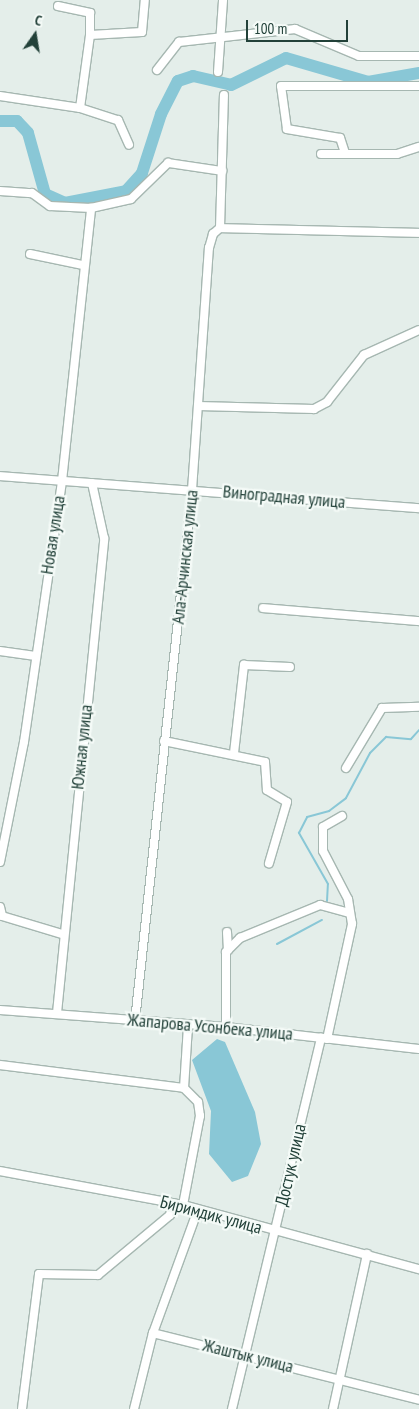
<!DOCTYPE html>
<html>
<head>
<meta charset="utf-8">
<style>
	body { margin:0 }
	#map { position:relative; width:419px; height:1409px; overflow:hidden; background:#e4eeea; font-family:"PT Sans Narrow",sans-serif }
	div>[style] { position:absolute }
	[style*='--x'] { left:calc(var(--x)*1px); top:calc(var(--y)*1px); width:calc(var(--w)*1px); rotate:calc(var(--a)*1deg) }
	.water>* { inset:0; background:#89c7d6 }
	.stream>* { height:2px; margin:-1px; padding:0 1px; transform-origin:1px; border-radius:1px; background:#89c7d6 }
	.river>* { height:12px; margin:-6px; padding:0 6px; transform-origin:6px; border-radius:6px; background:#89c7d6 }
	.roads { filter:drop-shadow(1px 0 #a6b7b1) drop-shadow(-1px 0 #a6b7b1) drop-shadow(0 1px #a6b7b1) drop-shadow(0 -1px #a6b7b1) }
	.minor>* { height:8px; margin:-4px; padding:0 4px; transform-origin:4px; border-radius:4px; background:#fff }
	span { translate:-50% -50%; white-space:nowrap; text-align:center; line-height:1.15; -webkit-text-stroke:4.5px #f4faf7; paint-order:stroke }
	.street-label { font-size:18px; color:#224139 }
	.north { position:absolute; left:10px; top:10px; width:50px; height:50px; -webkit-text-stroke:4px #f4faf7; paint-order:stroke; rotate:13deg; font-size:14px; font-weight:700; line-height:20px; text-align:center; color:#224139 }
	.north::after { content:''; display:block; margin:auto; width:18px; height:22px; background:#224139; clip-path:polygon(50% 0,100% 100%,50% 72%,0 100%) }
	.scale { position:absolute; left:246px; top:20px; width:102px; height:22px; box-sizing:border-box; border:2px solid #224139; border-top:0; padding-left:6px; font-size:15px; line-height:18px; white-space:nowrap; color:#224139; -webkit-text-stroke:4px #f4faf7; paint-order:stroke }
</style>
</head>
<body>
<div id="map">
	<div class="water">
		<i style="clip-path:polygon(217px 1039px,225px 1042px,255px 1112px,261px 1144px,248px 1176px,232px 1182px,209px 1154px,211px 1111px,192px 1060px)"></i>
	</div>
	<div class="stream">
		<i style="--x:327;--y:901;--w:17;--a:-87"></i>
		<i style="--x:328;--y:884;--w:59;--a:-119.6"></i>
		<i style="--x:299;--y:833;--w:18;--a:-63"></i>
		<i style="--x:307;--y:817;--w:23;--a:-15"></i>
		<i style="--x:329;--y:811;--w:21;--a:-37"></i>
		<i style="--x:346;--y:798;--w:51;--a:-61.9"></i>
		<i style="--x:370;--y:753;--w:23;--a:-45"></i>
		<i style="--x:386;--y:737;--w:25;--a:5"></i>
		<i style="--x:411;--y:739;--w:12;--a:-48"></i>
		<i style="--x:277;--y:944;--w:51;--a:-28.1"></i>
	</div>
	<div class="river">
		<i style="--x:0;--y:121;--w:17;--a:0"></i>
		<i style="--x:17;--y:121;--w:16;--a:47"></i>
		<i style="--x:28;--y:133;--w:63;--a:74.4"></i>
		<i style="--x:45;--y:194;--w:22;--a:24"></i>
		<i style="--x:65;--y:203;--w:62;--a:-11.1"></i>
		<i style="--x:126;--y:191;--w:24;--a:-48"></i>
		<i style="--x:142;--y:173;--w:62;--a:-72.1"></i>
		<i style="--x:161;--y:114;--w:37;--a:-63"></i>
		<i style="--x:178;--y:81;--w:16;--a:-18"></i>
		<i style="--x:193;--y:76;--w:39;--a:13"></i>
		<i style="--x:231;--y:85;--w:61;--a:-26.1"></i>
		<i style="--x:286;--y:58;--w:85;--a:16.3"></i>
		<i style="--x:368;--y:82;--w:52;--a:-10"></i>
	</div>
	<div class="roads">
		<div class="minor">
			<i style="--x:58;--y:6;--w:33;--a:12"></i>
			<i style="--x:90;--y:13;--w:22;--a:90"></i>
			<i style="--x:157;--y:70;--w:36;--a:-52"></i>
			<i style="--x:179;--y:42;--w:117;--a:-6.4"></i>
			<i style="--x:295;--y:29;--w:69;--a:22.9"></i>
			<i style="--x:359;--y:56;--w:60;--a:0"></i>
			<i style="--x:218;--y:72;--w:72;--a:-86"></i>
			<i style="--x:0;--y:96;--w:81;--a:8.5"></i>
			<i style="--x:80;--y:108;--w:40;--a:18"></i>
			<i style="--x:118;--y:120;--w:27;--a:66"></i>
			<i style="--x:80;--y:108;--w:74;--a:-82.2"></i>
			<i style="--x:90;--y:35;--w:52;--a:-3.3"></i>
			<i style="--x:142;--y:32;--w:32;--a:-85"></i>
			<i style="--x:345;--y:153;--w:16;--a:-108"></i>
			<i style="--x:340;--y:138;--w:54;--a:-170.4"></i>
			<i style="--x:287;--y:129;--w:43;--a:-97.9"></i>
			<i style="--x:281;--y:86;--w:138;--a:0"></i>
			<i style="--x:321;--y:154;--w:76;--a:0"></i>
			<i style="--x:397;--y:154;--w:23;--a:-18"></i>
			<i style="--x:0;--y:191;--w:32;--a:4"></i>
			<i style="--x:32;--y:193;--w:22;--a:36"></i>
			<i style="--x:50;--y:206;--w:41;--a:2.8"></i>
			<i style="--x:91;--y:208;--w:41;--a:-12.7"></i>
			<i style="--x:131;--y:199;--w:52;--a:-44.2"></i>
			<i style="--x:168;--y:163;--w:55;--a:8.4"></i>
			<i style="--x:220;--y:228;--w:199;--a:1.4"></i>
			<i style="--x:30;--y:254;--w:53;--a:11.9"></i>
			<i style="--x:198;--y:406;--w:116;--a:1.5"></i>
			<i style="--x:314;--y:409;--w:15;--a:-28"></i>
			<i style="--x:327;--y:402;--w:60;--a:-51.8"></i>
			<i style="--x:364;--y:355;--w:60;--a:-24.4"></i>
			<i style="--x:0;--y:476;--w:420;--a:4.4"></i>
			<i style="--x:263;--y:608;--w:157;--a:4.8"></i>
			<i style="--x:0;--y:651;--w:34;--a:8"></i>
			<i style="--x:164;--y:741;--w:103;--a:11.7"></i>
			<i style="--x:265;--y:762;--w:28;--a:86"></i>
			<i style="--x:267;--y:790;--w:23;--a:31"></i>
			<i style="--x:287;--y:802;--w:64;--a:106.4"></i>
			<i style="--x:234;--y:753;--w:89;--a:-83.5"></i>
			<i style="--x:244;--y:665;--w:46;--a:2.5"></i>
			<i style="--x:346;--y:768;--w:70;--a:-59"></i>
			<i style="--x:382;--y:708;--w:37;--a:-2"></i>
			<i style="--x:0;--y:862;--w:122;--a:-78.7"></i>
			<i style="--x:24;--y:742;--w:264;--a:-81.7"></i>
			<i style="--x:62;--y:481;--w:275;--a:-83.9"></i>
			<i style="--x:0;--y:907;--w:9;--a:77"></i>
			<i style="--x:2;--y:916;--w:63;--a:16.7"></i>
			<i style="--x:227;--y:932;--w:18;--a:87"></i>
			<i style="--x:0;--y:1010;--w:227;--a:4.3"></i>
			<i style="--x:226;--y:1027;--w:194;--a:6.5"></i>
			<i style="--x:57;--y:1013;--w:477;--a:-84.3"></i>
			<i style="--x:104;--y:538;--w:56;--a:-102.3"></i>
			<i style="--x:135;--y:1021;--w:534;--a:-83.87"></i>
			<i style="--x:192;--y:490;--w:243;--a:-86"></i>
			<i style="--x:209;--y:248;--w:15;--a:-74"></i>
			<i style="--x:213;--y:234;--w:9;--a:-41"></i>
			<i style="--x:220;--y:228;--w:133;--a:-88.3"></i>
			<i style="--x:226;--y:1027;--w:75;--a:-90"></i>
			<i style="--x:226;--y:952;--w:20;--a:-45"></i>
			<i style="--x:240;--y:938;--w:87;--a:-22.4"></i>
			<i style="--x:320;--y:905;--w:31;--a:15"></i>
			<i style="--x:327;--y:1039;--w:118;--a:-77.7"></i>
			<i style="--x:352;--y:924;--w:25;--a:-99"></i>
			<i style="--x:348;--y:899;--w:54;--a:-117.5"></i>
			<i style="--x:323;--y:851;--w:24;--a:-90"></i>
			<i style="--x:323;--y:827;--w:22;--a:-30"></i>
			<i style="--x:0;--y:1065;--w:185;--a:7.1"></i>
			<i style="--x:0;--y:1171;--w:186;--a:10.5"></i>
			<i style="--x:183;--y:1205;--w:245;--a:15.2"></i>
			<i style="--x:183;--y:1205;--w:91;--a:-79.2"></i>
			<i style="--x:200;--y:1116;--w:14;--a:-98"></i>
			<i style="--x:198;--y:1102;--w:20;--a:-135"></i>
			<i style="--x:184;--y:1088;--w:62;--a:-86.3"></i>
			<i style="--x:153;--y:1333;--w:274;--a:14.1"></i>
			<i style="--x:22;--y:1409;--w:136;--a:-82.8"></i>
			<i style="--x:39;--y:1274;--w:59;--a:1"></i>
			<i style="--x:98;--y:1275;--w:94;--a:-39.8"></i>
			<i style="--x:170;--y:1215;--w:12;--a:-76"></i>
			<i style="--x:134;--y:1409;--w:78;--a:-76"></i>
			<i style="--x:153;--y:1333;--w:129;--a:-70"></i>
			<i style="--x:232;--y:1409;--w:382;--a:-76.5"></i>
			<i style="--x:333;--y:1409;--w:159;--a:-77.6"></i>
		</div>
	</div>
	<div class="street-label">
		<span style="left:284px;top:497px;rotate:5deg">Виноградная улица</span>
		<span style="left:53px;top:535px;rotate:-81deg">Новая улица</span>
		<span style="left:185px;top:557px;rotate:-84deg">Ала-Арчинская улица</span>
		<span style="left:82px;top:747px;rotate:-84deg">Южная улица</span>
		<span style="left:210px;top:1027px;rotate:5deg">Жапарова Усонбека улица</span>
		<span style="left:291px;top:1165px;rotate:-77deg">Достук улица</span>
		<span style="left:211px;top:1215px;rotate:15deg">Биримдик улица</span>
		<span style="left:248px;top:1356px;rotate:14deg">Жаштык улица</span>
	</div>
	<div class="north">С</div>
	<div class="scale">100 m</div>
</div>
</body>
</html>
